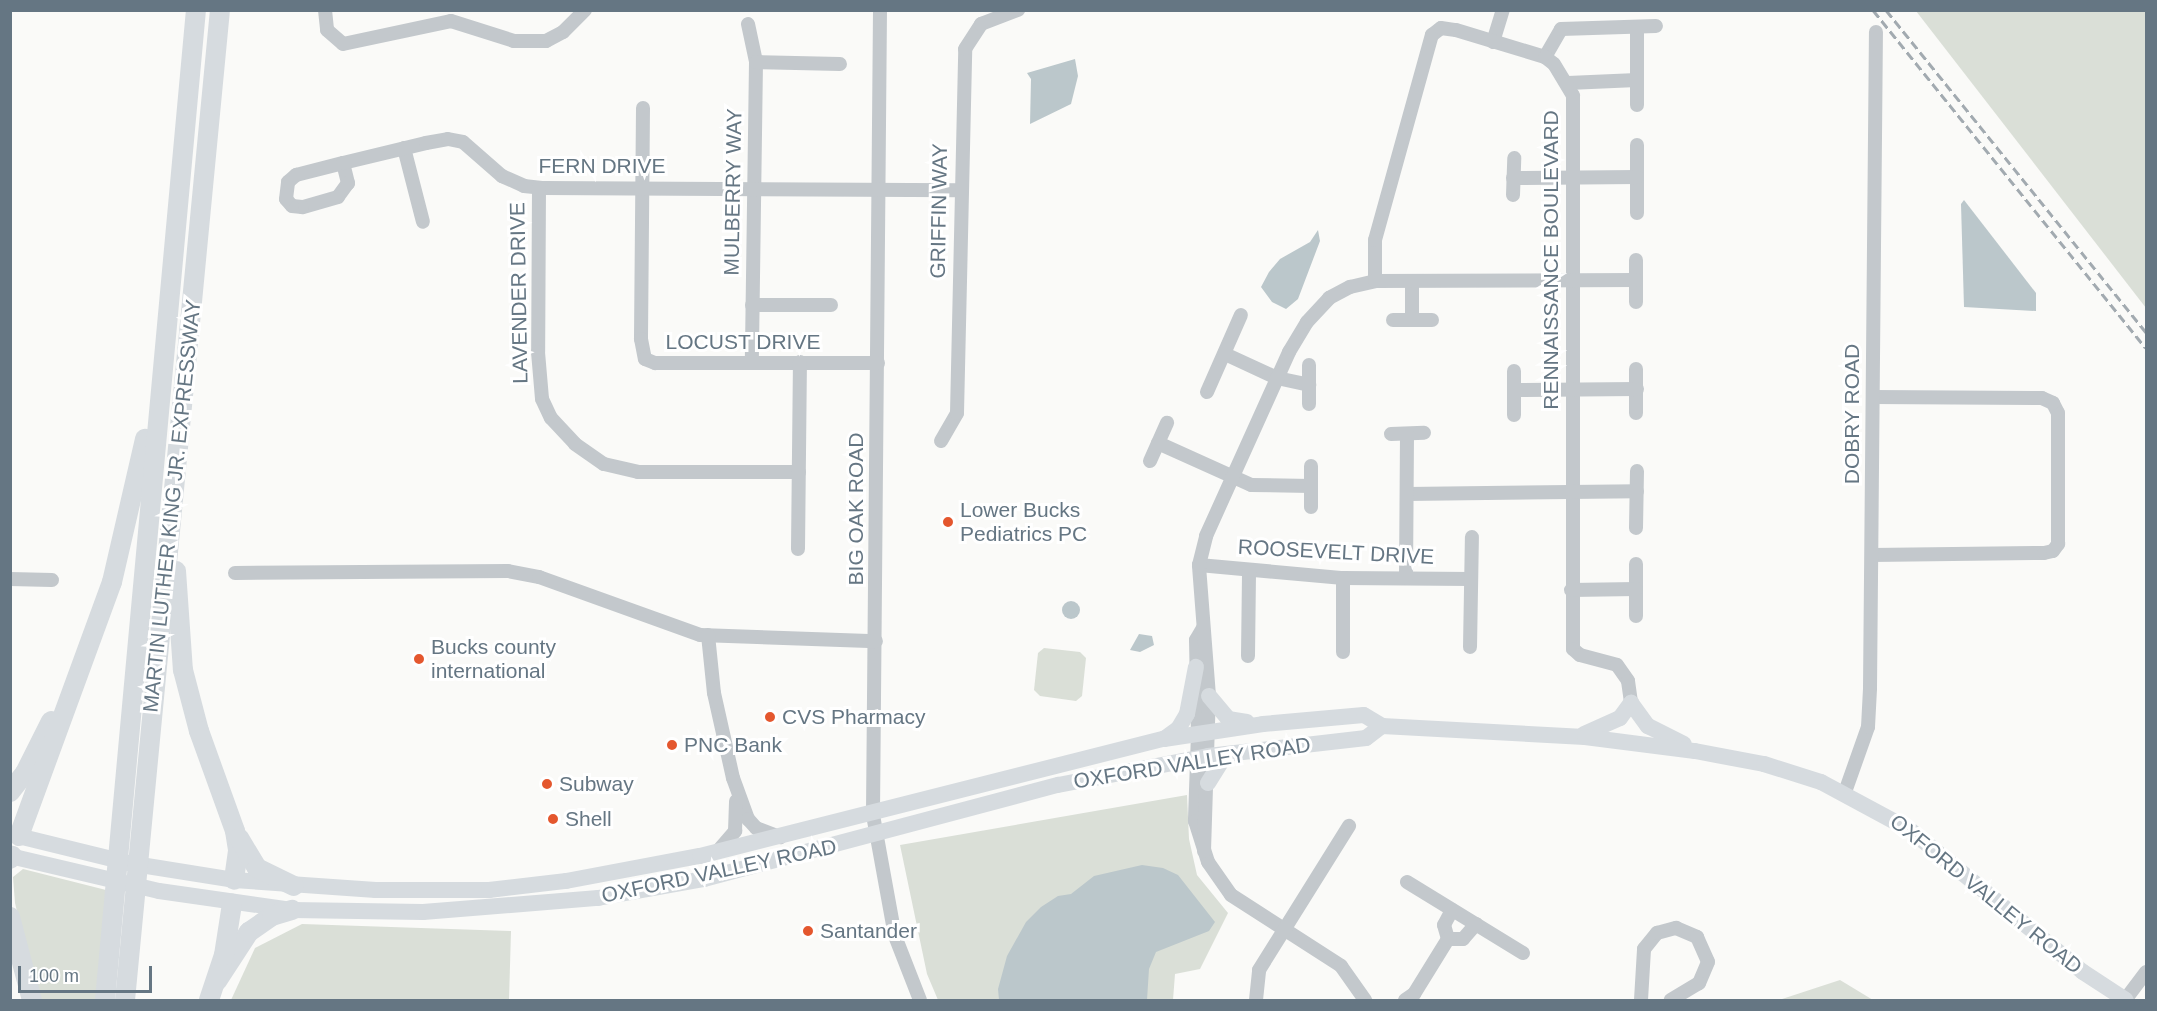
<!DOCTYPE html>
<html>
<head>
<meta charset="utf-8">
<style>
	body { margin:0 }
	#map { position:relative; width:2157px; height:1011px; overflow:hidden; background:#fafaf8; font-family:Helvetica,sans-serif }
	div>[style] { position:absolute }
	[style*='--x'] { left:calc(var(--x)*1px); top:calc(var(--y)*1px); width:calc(var(--w)*1px); rotate:calc(var(--a)*1deg) }
	.green>* { inset:0; background:#dadfd7 }
	.water>* { inset:0; background:#bbc7cb }
	.round { border-radius:50% }
	.minor>* { height:14px; margin:-7px; padding:0 7px; transform-origin:7px; border-radius:7px; background:#c3c8cc }
	.major>* { height:16px; margin:-8px; padding:0 8px; transform-origin:8px; border-radius:8px; background:#d6dbdf }
	.highway>* { height:20px; margin:-10px; padding:0 10px; transform-origin:10px; border-radius:10px; background:#d6dbdf }
	.rail>* { height:3px; margin-top:-1.5px; transform-origin:0; background:repeating-linear-gradient(90deg,#a2aab0 0 9px,transparent 0 13.5px) }
	.dots>* { width:16px; height:16px; translate:-50% -50%; box-sizing:border-box; border:3px solid #fff; border-radius:50% }
	span { translate:-50% -50%; white-space:nowrap; text-align:center; line-height:1.15; -webkit-text-stroke:6px #fff; paint-order:stroke }
	.street-label { font-size:21px; color:#657683 }
	.poi-label { font-size:21px; color:#657683 }
	.left { translate:0 -50%; text-align:left }
	.frame { position:absolute; inset:0; border:12px solid #657683; pointer-events:none }
	.scale { position:absolute; left:18px; top:966px; width:134px; height:27px; box-sizing:border-box; border:3px solid #657683; border-top:0; padding-left:8px; font-size:18px; line-height:21px; white-space:nowrap; color:#657683; -webkit-text-stroke:4px #fff; paint-order:stroke }
</style>
</head>
<body>
<div id="map">
	<div class="green">
		<i style="clip-path:polygon(1916px 11px,2146px 11px,2146px 308px)"></i>
		<i style="clip-path:polygon(1044px 648px,1080px 652px,1086px 658px,1082px 696px,1076px 701px,1040px 696px,1034px 690px,1038px 653px)"></i>
		<i style="clip-path:polygon(1187px 795px,1189px 839px,1197px 875px,1228px 913px,1200px 969px,1175px 974px,1173px 1000px,938px 1000px,927px 974px,900px 845px)"></i>
		<i style="clip-path:polygon(23px 869px,106px 890px,96px 1000px,38px 1000px,15px 903px,13px 877px)"></i>
		<i style="clip-path:polygon(302px 924px,511px 931px,509px 1000px,231px 1000px,255px 948px)"></i>
		<i style="clip-path:polygon(1840px 980px,1873px 1000px,1779px 1000px)"></i>
	</div>
	<div class="water">
		<i style="clip-path:polygon(1075px 59px,1078px 76px,1071px 104px,1030px 124px,1031px 79px,1027px 73px)"></i>
		<i style="clip-path:polygon(1964px 200px,2036px 293px,2036px 311px,1964px 307px,1961px 204px)"></i>
		<i style="clip-path:polygon(1318px 230px,1320px 241px,1298px 299px,1286px 309px,1272px 302px,1261px 287px,1269px 272px,1280px 259px,1310px 242px)"></i>
		<i class="round" style="left:1062px;top:601px;width:18px;height:18px"></i>
		<i style="clip-path:polygon(1139px 634px,1152px 636px,1154px 645px,1140px 652px,1130px 650px)"></i>
		<i style="clip-path:polygon(1142px 865px,1163px 868px,1178px 875px,1215px 922px,1209px 931px,1156px 952px,1149px 969px,1147px 1000px,999px 1000px,998px 989px,1007px 956px,1026px 922px,1041px 907px,1058px 896px,1071px 894px,1094px 876px)"></i>
	</div>
	<div class="minor">
		<i style="--x:325;--y:10;--w:20;--a:84"></i>
		<i style="--x:327;--y:30;--w:21;--a:41"></i>
		<i style="--x:343;--y:44;--w:110;--a:-12"></i>
		<i style="--x:451;--y:21;--w:66;--a:17.6"></i>
		<i style="--x:514;--y:41;--w:32;--a:0"></i>
		<i style="--x:546;--y:41;--w:19;--a:-28"></i>
		<i style="--x:563;--y:32;--w:31;--a:-45"></i>
		<i style="--x:880;--y:10;--w:805;--a:90.5"></i>
		<i style="--x:873;--y:815;--w:123;--a:79.7"></i>
		<i style="--x:895;--y:936;--w:69;--a:68.7"></i>
		<i style="--x:748;--y:24;--w:39;--a:78"></i>
		<i style="--x:756;--y:62;--w:300;--a:90.8"></i>
		<i style="--x:1493;--y:42;--w:34;--a:-73"></i>
		<i style="--x:1545;--y:57;--w:32;--a:-60"></i>
		<i style="--x:1561;--y:29;--w:95;--a:-1.8"></i>
		<i style="--x:756;--y:62;--w:84;--a:1.4"></i>
		<i style="--x:1568;--y:83;--w:69;--a:-2.5"></i>
		<i style="--x:1637;--y:105;--w:78;--a:-90"></i>
		<i style="--x:643;--y:108;--w:231;--a:90.5"></i>
		<i style="--x:641;--y:339;--w:20;--a:79"></i>
		<i style="--x:645;--y:359;--w:11;--a:22"></i>
		<i style="--x:655;--y:363;--w:223;--a:0"></i>
		<i style="--x:1637;--y:145;--w:68;--a:90"></i>
		<i style="--x:404;--y:148;--w:76;--a:75.6"></i>
		<i style="--x:343;--y:163;--w:21;--a:76"></i>
		<i style="--x:348;--y:183;--w:17;--a:126"></i>
		<i style="--x:338;--y:197;--w:37;--a:164"></i>
		<i style="--x:302;--y:207;--w:10;--a:-174"></i>
		<i style="--x:292;--y:206;--w:9;--a:-131"></i>
		<i style="--x:286;--y:199;--w:17;--a:-83"></i>
		<i style="--x:288;--y:182;--w:11;--a:-41"></i>
		<i style="--x:296;--y:175;--w:49;--a:-14.3"></i>
		<i style="--x:343;--y:163;--w:85;--a:-13.5"></i>
		<i style="--x:426;--y:143;--w:22;--a:-10"></i>
		<i style="--x:448;--y:139;--w:15;--a:11"></i>
		<i style="--x:463;--y:142;--w:52;--a:41.1"></i>
		<i style="--x:502;--y:176;--w:24;--a:24"></i>
		<i style="--x:524;--y:186;--w:20;--a:6"></i>
		<i style="--x:544;--y:188;--w:416;--a:0.3"></i>
		<i style="--x:1513;--y:178;--w:124;--a:-0.5"></i>
		<i style="--x:539;--y:188;--w:164;--a:90.3"></i>
		<i style="--x:538;--y:352;--w:47;--a:85.1"></i>
		<i style="--x:542;--y:399;--w:21;--a:65"></i>
		<i style="--x:551;--y:418;--w:35;--a:47"></i>
		<i style="--x:575;--y:444;--w:35;--a:35"></i>
		<i style="--x:604;--y:464;--w:35;--a:13"></i>
		<i style="--x:638;--y:472;--w:161;--a:0"></i>
		<i style="--x:1513;--y:195;--w:37;--a:-88"></i>
		<i style="--x:1636;--y:260;--w:42;--a:90"></i>
		<i style="--x:1375;--y:281;--w:41;--a:-90"></i>
		<i style="--x:1375;--y:240;--w:213;--a:-74.5"></i>
		<i style="--x:1432;--y:35;--w:11;--a:-38"></i>
		<i style="--x:1441;--y:28;--w:15;--a:8"></i>
		<i style="--x:1456;--y:30;--w:93;--a:16.9"></i>
		<i style="--x:1545;--y:57;--w:11;--a:38"></i>
		<i style="--x:1554;--y:64;--w:37;--a:59"></i>
		<i style="--x:1573;--y:96;--w:553;--a:90"></i>
		<i style="--x:1573;--y:649;--w:9;--a:41"></i>
		<i style="--x:1580;--y:655;--w:38;--a:15"></i>
		<i style="--x:1617;--y:665;--w:19;--a:55"></i>
		<i style="--x:1628;--y:681;--w:22;--a:82"></i>
		<i style="--x:1412;--y:281;--w:39;--a:90"></i>
		<i style="--x:752;--y:305;--w:79;--a:0"></i>
		<i style="--x:1393;--y:320;--w:39;--a:0"></i>
		<i style="--x:1225;--y:354;--w:57;--a:24.8"></i>
		<i style="--x:1277;--y:378;--w:33;--a:12"></i>
		<i style="--x:1309;--y:365;--w:39;--a:90"></i>
		<i style="--x:1636;--y:369;--w:44;--a:90"></i>
		<i style="--x:1514;--y:390;--w:123;--a:-0.5"></i>
		<i style="--x:1207;--y:392;--w:84;--a:-66.2"></i>
		<i style="--x:1514;--y:415;--w:44;--a:-90"></i>
		<i style="--x:1391;--y:434;--w:33;--a:-2"></i>
		<i style="--x:941;--y:441;--w:32;--a:-60"></i>
		<i style="--x:957;--y:413;--w:364;--a:-88.7"></i>
		<i style="--x:965;--y:49;--w:30;--a:-57"></i>
		<i style="--x:981;--y:24;--w:40;--a:-21"></i>
		<i style="--x:1158;--y:443;--w:102;--a:24.3"></i>
		<i style="--x:1251;--y:485;--w:60;--a:1"></i>
		<i style="--x:1150;--y:461;--w:42;--a:-65.9"></i>
		<i style="--x:1407;--y:494;--w:230;--a:-0.7"></i>
		<i style="--x:1311;--y:507;--w:41;--a:-90"></i>
		<i style="--x:1636;--y:528;--w:57;--a:-89"></i>
		<i style="--x:798;--y:549;--w:187;--a:-89.4"></i>
		<i style="--x:1872;--y:555;--w:172;--a:-0.7"></i>
		<i style="--x:2044;--y:553;--w:9;--a:-13"></i>
		<i style="--x:2053;--y:551;--w:9;--a:-54"></i>
		<i style="--x:2058;--y:544;--w:131;--a:-90"></i>
		<i style="--x:2058;--y:413;--w:11;--a:-117"></i>
		<i style="--x:2053;--y:403;--w:12;--a:-156"></i>
		<i style="--x:2042;--y:398;--w:169;--a:-179.7"></i>
		<i style="--x:1636;--y:564;--w:52;--a:90"></i>
		<i style="--x:1199;--y:565;--w:145;--a:5.2"></i>
		<i style="--x:1343;--y:578;--w:128;--a:0.4"></i>
		<i style="--x:235;--y:573;--w:273;--a:-0.4"></i>
		<i style="--x:508;--y:571;--w:32;--a:11"></i>
		<i style="--x:539;--y:577;--w:171;--a:19.8"></i>
		<i style="--x:700;--y:635;--w:176;--a:2"></i>
		<i style="--x:1343;--y:578;--w:74;--a:90"></i>
		<i style="--x:1406;--y:578;--w:144;--a:-89.6"></i>
		<i style="--x:10;--y:579;--w:42;--a:1.4"></i>
		<i style="--x:1571;--y:590;--w:65;--a:-0.9"></i>
		<i style="--x:1203;--y:628;--w:14;--a:120"></i>
		<i style="--x:1196;--y:640;--w:93;--a:88.8"></i>
		<i style="--x:1198;--y:733;--w:88;--a:92"></i>
		<i style="--x:1195;--y:821;--w:43;--a:72.4"></i>
		<i style="--x:1208;--y:862;--w:40;--a:55.1"></i>
		<i style="--x:1231;--y:895;--w:131;--a:32.8"></i>
		<i style="--x:1341;--y:966;--w:42;--a:54.8"></i>
		<i style="--x:708;--y:635;--w:58;--a:84.1"></i>
		<i style="--x:714;--y:693;--w:87;--a:77.4"></i>
		<i style="--x:733;--y:778;--w:44;--a:69.9"></i>
		<i style="--x:748;--y:819;--w:12;--a:48"></i>
		<i style="--x:756;--y:828;--w:26;--a:21"></i>
		<i style="--x:1470;--y:647;--w:110;--a:-89"></i>
		<i style="--x:1248;--y:656;--w:86;--a:-89.3"></i>
		<i style="--x:1845;--y:792;--w:69;--a:-70.5"></i>
		<i style="--x:1868;--y:727;--w:39;--a:-87"></i>
		<i style="--x:1870;--y:688;--w:656;--a:-89.48"></i>
		<i style="--x:1204;--y:851;--w:155;--a:-88.2"></i>
		<i style="--x:1209;--y:696;--w:131;--a:-94.4"></i>
		<i style="--x:1199;--y:565;--w:30;--a:-76"></i>
		<i style="--x:1206;--y:536;--w:202;--a:-65.7"></i>
		<i style="--x:1289;--y:352;--w:35;--a:-59"></i>
		<i style="--x:1307;--y:322;--w:33;--a:-47"></i>
		<i style="--x:1329;--y:298;--w:24;--a:-28"></i>
		<i style="--x:1350;--y:287;--w:26;--a:-13"></i>
		<i style="--x:1375;--y:281;--w:261;--a:-0.2"></i>
		<i style="--x:717;--y:852;--w:28;--a:-49"></i>
		<i style="--x:735;--y:831;--w:30;--a:-88"></i>
		<i style="--x:1407;--y:882;--w:136;--a:31.5"></i>
		<i style="--x:1452;--y:910;--w:17;--a:118"></i>
		<i style="--x:1444;--y:925;--w:15;--a:74"></i>
		<i style="--x:1448;--y:939;--w:15;--a:0"></i>
		<i style="--x:1463;--y:939;--w:20;--a:-49"></i>
		<i style="--x:1256;--y:1000;--w:30;--a:-84"></i>
		<i style="--x:1259;--y:970;--w:170;--a:-58"></i>
		<i style="--x:1405;--y:1000;--w:11;--a:-34"></i>
		<i style="--x:1414;--y:994;--w:65;--a:-58.3"></i>
		<i style="--x:1641;--y:1000;--w:51;--a:-86.6"></i>
		<i style="--x:1644;--y:949;--w:21;--a:-51"></i>
		<i style="--x:1657;--y:933;--w:20;--a:-15"></i>
		<i style="--x:1676;--y:928;--w:23;--a:23"></i>
		<i style="--x:1697;--y:937;--w:27;--a:66"></i>
		<i style="--x:1708;--y:962;--w:23;--a:113"></i>
		<i style="--x:1699;--y:983;--w:33;--a:149"></i>
		<i style="--x:2125;--y:1000;--w:35;--a:-53"></i>
	</div>
	<div class="major">
		<i style="--x:1209;--y:696;--w:30;--a:50"></i>
		<i style="--x:1228;--y:719;--w:19;--a:9"></i>
		<i style="--x:1584;--y:734;--w:39;--a:-24"></i>
		<i style="--x:1620;--y:718;--w:19;--a:-54"></i>
		<i style="--x:1631;--y:703;--w:29;--a:54"></i>
		<i style="--x:1648;--y:726;--w:40;--a:26.6"></i>
		<i style="--x:1164;--y:739;--w:17;--a:-36"></i>
		<i style="--x:1178;--y:729;--w:17;--a:-59"></i>
		<i style="--x:1187;--y:714;--w:48;--a:-79.2"></i>
		<i style="--x:1208;--y:783;--w:34;--a:-58"></i>
		<i style="--x:10;--y:834;--w:122;--a:13.8"></i>
		<i style="--x:128;--y:863;--w:107;--a:9.1"></i>
		<i style="--x:234;--y:880;--w:142;--a:4"></i>
		<i style="--x:376;--y:890;--w:113;--a:0"></i>
		<i style="--x:489;--y:890;--w:78;--a:-6.7"></i>
		<i style="--x:566;--y:881;--w:136;--a:-10.6"></i>
		<i style="--x:700;--y:856;--w:479;--a:-14.2"></i>
		<i style="--x:1164;--y:739;--w:100;--a:-8.6"></i>
		<i style="--x:1263;--y:724;--w:101;--a:-5.1"></i>
		<i style="--x:1364;--y:715;--w:21;--a:31"></i>
		<i style="--x:1382;--y:726;--w:203;--a:3.1"></i>
		<i style="--x:1585;--y:737;--w:111;--a:7.3"></i>
		<i style="--x:1695;--y:751;--w:70;--a:10.7"></i>
		<i style="--x:1764;--y:764;--w:60;--a:17.5"></i>
		<i style="--x:1821;--y:782;--w:101;--a:28.3"></i>
		<i style="--x:1910;--y:830;--w:224;--a:39.4"></i>
		<i style="--x:2083;--y:972;--w:51;--a:33.1"></i>
		<i style="--x:10;--y:856;--w:153;--a:13.2"></i>
		<i style="--x:159;--y:891;--w:134;--a:8.1"></i>
		<i style="--x:292;--y:910;--w:131;--a:0.9"></i>
		<i style="--x:423;--y:912;--w:176;--a:-4.6"></i>
		<i style="--x:598;--y:898;--w:108;--a:-10.2"></i>
		<i style="--x:704;--y:879;--w:366;--a:-14.9"></i>
		<i style="--x:1058;--y:785;--w:153;--a:-10.9"></i>
		<i style="--x:1208;--y:756;--w:159;--a:-6.5"></i>
		<i style="--x:1366;--y:738;--w:20;--a:-37"></i>
	</div>
	<div class="highway">
		<i style="--x:176;--y:571;--w:99;--a:86"></i>
		<i style="--x:183;--y:670;--w:63;--a:75.3"></i>
		<i style="--x:199;--y:731;--w:106;--a:70.2"></i>
		<i style="--x:235;--y:831;--w:20;--a:81"></i>
		<i style="--x:238;--y:851;--w:29;--a:98"></i>
		<i style="--x:10;--y:792;--w:24;--a:-52"></i>
		<i style="--x:25;--y:773;--w:58;--a:-63.4"></i>
		<i style="--x:19;--y:836;--w:270;--a:-69.9"></i>
		<i style="--x:112;--y:582;--w:147;--a:-77"></i>
		<i style="--x:239;--y:838;--w:35;--a:59"></i>
		<i style="--x:257;--y:868;--w:41;--a:25.9"></i>
		<i style="--x:10;--y:859;--w:4;--a:-56"></i>
		<i style="--x:10;--y:917;--w:86;--a:75.2"></i>
		<i style="--x:217;--y:981;--w:59;--a:-56.9"></i>
		<i style="--x:249;--y:932;--w:28;--a:-35"></i>
		<i style="--x:272;--y:916;--w:21;--a:-17"></i>
		<i style="--x:105;--y:1000;--w:994;--a:-84.75"></i>
		<i style="--x:125;--y:1000;--w:995;--a:-84.52"></i>
		<i style="--x:209;--y:1000;--w:47;--a:-71.6"></i>
		<i style="--x:224;--y:955;--w:52;--a:-81.1"></i>
	</div>
	<div class="rail">
		<i style="--x:1873;--y:10;--w:434;--a:51.1"></i>
		<i style="--x:1886;--y:10;--w:414;--a:51.1"></i>
	</div>
	<div class="dots">
		<i style="left:948px;top:522px;background:#e4572e"></i>
		<i style="left:419px;top:659px;background:#e4572e"></i>
		<i style="left:770px;top:717px;background:#e4572e"></i>
		<i style="left:672px;top:745px;background:#e4572e"></i>
		<i style="left:547px;top:784px;background:#e4572e"></i>
		<i style="left:553px;top:819px;background:#e4572e"></i>
		<i style="left:808px;top:931px;background:#e4572e"></i>
	</div>
	<div class="street-label">
		<span style="left:602px;top:166px">FERN DRIVE</span>
		<span style="left:733px;top:192px;rotate:-89deg">MULBERRY WAY</span>
		<span style="left:939px;top:211px;rotate:-89deg">GRIFFIN WAY</span>
		<span style="left:1551px;top:260px;rotate:-90deg">RENNAISSANCE BOULEVARD</span>
		<span style="left:519px;top:293px;rotate:-91deg">LAVENDER DRIVE</span>
		<span style="left:743px;top:342px">LOCUST DRIVE</span>
		<span style="left:1852px;top:414px;rotate:-90deg">DOBRY ROAD</span>
		<span style="left:172px;top:506px;rotate:-84deg">MARTIN LUTHER KING JR. EXPRESSWAY</span>
		<span style="left:856px;top:509px;rotate:-90deg">BIG OAK ROAD</span>
		<span style="left:1336px;top:552px;rotate:3deg">ROOSEVELT DRIVE</span>
		<span style="left:1192px;top:763px;rotate:-9deg">OXFORD VALLEY ROAD</span>
		<span style="left:719px;top:871px;rotate:-12deg">OXFORD VALLEY ROAD</span>
		<span style="left:1986px;top:894px;rotate:39deg">OXFORD VALLEY ROAD</span>
	</div>
	<div class="poi-label">
		<span class="left" style="left:960px;top:522px">Lower Bucks<br>Pediatrics PC</span>
		<span class="left" style="left:431px;top:659px">Bucks county<br>international</span>
		<span class="left" style="left:782px;top:717px">CVS Pharmacy</span>
		<span class="left" style="left:684px;top:745px">PNC Bank</span>
		<span class="left" style="left:559px;top:784px">Subway</span>
		<span class="left" style="left:565px;top:819px">Shell</span>
		<span class="left" style="left:820px;top:931px">Santander</span>
	</div>
	<div class="frame"></div>
	<div class="scale">100 m</div>
</div>
</body>
</html>
